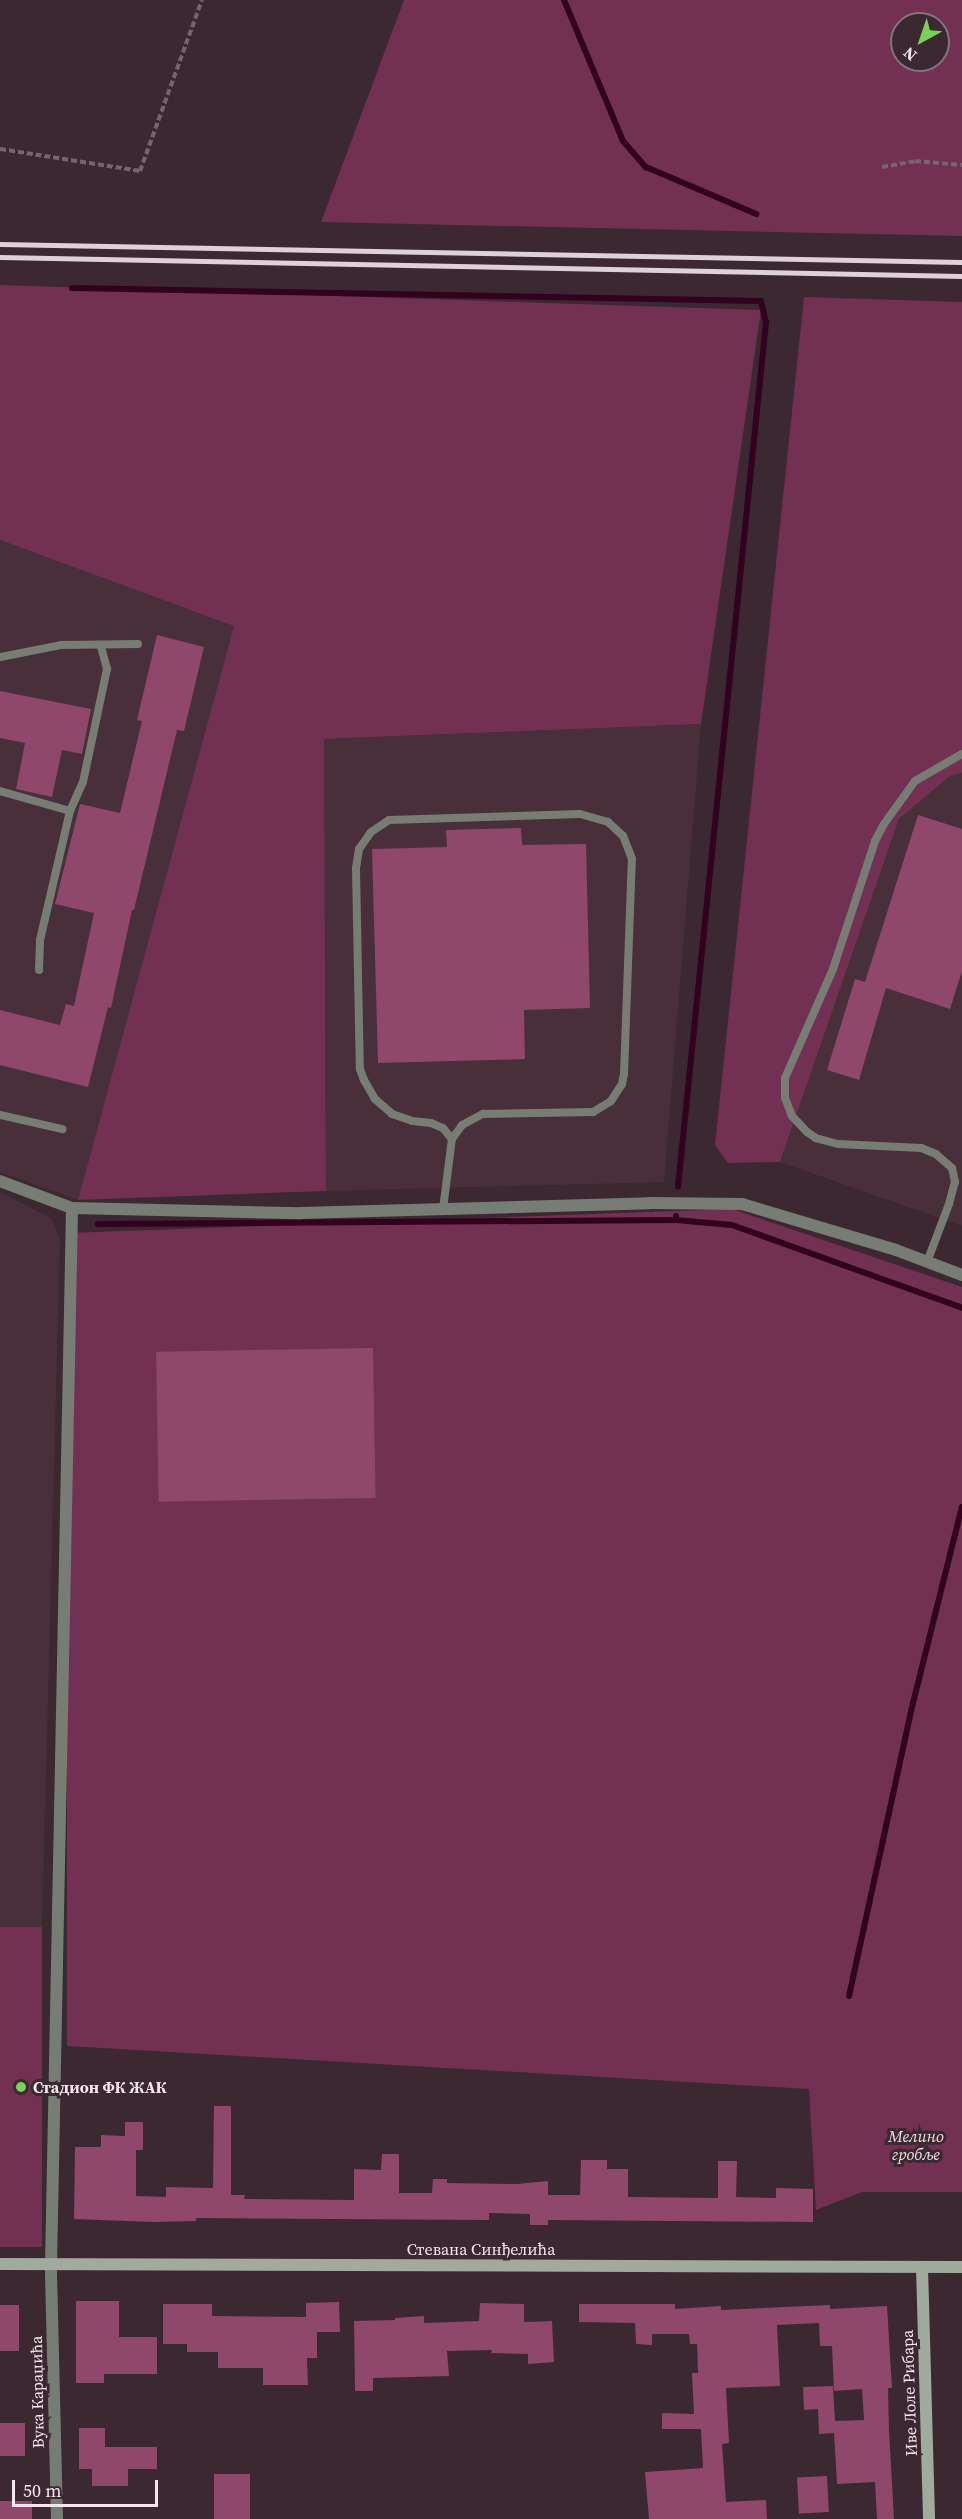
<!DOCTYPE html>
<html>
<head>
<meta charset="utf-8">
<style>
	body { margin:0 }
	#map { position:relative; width:962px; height:2519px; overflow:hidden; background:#3b2830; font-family:"Source Serif 4",serif }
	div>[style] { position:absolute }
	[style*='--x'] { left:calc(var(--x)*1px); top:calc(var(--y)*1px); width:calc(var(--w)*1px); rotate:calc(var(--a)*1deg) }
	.built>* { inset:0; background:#482f3a }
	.green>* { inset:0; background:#723052; transform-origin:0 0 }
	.stream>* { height:6px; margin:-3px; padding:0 3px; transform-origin:3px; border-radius:3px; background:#32011d }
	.building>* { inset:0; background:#8f476b; transform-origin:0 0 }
	.path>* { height:4px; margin-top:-2px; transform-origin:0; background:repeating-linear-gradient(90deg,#76656c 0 6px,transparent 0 9px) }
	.lane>* { height:8px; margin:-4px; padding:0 4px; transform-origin:4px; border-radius:4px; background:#777d75 }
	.street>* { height:12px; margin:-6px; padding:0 6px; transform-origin:6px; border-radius:6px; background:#777d75 }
	.secondary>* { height:12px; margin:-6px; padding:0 6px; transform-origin:6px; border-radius:6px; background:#a0aa9d }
	.rail>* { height:4.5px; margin:-2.25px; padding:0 2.25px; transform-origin:2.25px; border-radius:2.25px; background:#ded1d7 }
	.dots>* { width:16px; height:16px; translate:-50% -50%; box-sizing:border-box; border:3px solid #3b2830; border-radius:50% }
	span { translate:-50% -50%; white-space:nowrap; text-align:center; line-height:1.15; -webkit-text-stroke:6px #3b2830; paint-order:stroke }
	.poi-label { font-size:16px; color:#f3e6ec; font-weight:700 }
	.left { translate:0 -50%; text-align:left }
	.park-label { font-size:16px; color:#f4dde7; font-style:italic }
	.street-label { font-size:16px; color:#f3e6ec }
	.north { position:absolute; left:890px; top:12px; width:60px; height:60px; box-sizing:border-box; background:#3b2830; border:2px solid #85747b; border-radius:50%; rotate:220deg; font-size:16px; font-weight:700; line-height:24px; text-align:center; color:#f3e6ec }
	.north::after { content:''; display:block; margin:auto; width:21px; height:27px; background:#7ad157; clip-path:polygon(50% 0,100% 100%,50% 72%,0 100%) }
	.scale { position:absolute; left:12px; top:2480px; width:146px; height:27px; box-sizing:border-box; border:3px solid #f3e6ec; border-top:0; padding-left:8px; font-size:18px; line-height:21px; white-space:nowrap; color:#f3e6ec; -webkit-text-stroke:4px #3b2830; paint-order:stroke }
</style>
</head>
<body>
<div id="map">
	<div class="built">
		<i style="clip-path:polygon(0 540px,235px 626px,78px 1200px,0 1172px)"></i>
		<i style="clip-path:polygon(701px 724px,664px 1182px,326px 1191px,324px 739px)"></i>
		<i style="clip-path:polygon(962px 773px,962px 1226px,780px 1162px,899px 819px,950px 776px)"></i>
		<i style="clip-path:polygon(0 1192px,51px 1218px,60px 1239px,42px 1927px,0 1927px)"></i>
	</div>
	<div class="green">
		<i style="clip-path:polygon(evenodd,404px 0,962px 0,962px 236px,321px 222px,404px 0,902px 24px,938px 24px,938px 60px,902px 60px,902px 24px)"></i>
		<i style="clip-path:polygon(0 285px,761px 310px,701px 724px,324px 739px,326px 1191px,78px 1200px,234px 626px,0 540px)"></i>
		<i style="clip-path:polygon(804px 297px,962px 302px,962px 773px,950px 776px,899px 819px,780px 1162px,728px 1163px,715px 1145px)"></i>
		<i style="clip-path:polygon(732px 1209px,962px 1287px,962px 2192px,862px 2192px,816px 2210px,809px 2089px,67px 2046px,67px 1233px)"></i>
		<i style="left:0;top:1927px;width:42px;height:320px"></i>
	</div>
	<div class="stream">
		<i style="--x:564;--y:0;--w:153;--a:67.3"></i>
		<i style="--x:623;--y:141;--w:35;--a:49"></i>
		<i style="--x:646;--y:167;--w:120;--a:23.1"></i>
		<i style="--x:72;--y:288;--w:689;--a:1.08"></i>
		<i style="--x:761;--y:301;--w:22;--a:77"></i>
		<i style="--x:766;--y:322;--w:869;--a:95.81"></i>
		<i style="--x:676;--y:1216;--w:4;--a:90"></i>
		<i style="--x:676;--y:1220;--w:56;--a:5.1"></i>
		<i style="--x:732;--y:1225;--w:245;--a:19.8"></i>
		<i style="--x:98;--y:1224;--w:578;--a:-0.4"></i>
		<i style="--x:849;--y:1996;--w:300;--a:-77.7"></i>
		<i style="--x:913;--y:1703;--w:202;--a:-76"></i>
	</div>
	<div class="building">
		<i style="clip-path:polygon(157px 635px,204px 647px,184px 731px,177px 730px,134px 910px,132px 910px,111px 1008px,108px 1007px,88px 1087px,0 1065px,0 1010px,60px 1025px,66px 1004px,74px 1006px,94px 913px,55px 904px,80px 804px,120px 813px,142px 721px,137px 720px)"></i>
		<i style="clip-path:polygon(0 691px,91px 709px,82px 754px,62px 750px,52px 797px,16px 789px,25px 743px,0 738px)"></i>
		<i style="clip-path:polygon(918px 815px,962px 829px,962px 971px,950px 1009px,886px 988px,859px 1080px,827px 1070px,855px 979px,865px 982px)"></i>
		<i style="clip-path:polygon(521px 828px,522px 845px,586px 844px,590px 1008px,524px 1010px,525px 1059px,378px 1063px,372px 849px,447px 847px,446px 830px)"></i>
		<i style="left:373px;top:1348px;width:150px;height:217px;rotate:89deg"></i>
		<i style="clip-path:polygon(214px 2106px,231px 2106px,231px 2195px,245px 2195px,244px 2199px,354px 2200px,354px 2169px,381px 2170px,382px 2154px,399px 2154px,399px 2193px,432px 2193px,433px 2179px,447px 2179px,447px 2183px,517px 2184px,548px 2181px,548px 2195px,580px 2195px,581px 2160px,607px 2160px,607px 2169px,628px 2169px,628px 2197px,718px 2198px,718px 2161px,737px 2161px,736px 2197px,776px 2198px,776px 2188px,813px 2189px,813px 2222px,548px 2220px,548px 2225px,530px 2225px,530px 2214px,489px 2213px,489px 2220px,196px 2218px,196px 2221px,153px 2222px,74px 2219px,75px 2147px,101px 2147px,101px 2135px,125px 2136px,125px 2122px,143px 2122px,143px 2150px,136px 2150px,136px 2196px,166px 2197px,166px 2187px,213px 2188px)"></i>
		<i style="clip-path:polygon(76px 2301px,119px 2301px,119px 2337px,157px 2337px,157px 2374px,104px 2374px,104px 2383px,76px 2383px)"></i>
		<i style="clip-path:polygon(339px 2302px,340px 2332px,317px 2332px,317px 2358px,307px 2358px,308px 2385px,263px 2385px,263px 2368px,218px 2368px,218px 2352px,187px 2352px,187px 2344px,163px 2344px,163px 2304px,212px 2304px,212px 2316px,306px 2317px,306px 2303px)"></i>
		<i style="clip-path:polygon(480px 2303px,524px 2304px,524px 2322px,552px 2321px,554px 2362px,528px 2364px,528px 2354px,491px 2353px,492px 2350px,447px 2351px,449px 2376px,373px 2378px,373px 2391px,355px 2391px,354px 2321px,395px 2320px,395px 2318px,424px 2316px,424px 2323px,479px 2321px)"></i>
		<i style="clip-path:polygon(579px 2304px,675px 2304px,675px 2309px,721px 2306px,721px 2310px,830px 2305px,830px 2309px,887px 2306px,892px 2388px,888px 2388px,889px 2430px,894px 2519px,877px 2519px,875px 2482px,837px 2484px,834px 2433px,819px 2434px,818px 2409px,804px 2410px,803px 2387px,833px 2386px,835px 2421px,864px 2420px,862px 2389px,834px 2391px,832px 2346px,820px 2346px,819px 2323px,777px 2325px,780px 2386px,726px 2388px,729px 2443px,722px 2444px,726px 2502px,766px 2500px,767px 2519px,649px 2519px,645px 2472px,703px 2468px,701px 2429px,662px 2429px,662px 2413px,694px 2414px,692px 2373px,698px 2373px,697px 2344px,690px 2344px,689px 2334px,652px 2334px,652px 2345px,636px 2344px,635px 2323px,579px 2322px)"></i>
		<i style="left:0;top:2305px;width:19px;height:46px"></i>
		<i style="left:25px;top:2423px;width:33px;height:25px;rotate:90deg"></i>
		<i style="clip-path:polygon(79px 2428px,105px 2428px,105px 2447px,157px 2447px,157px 2469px,128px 2469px,128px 2486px,92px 2486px,92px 2469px,79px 2469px)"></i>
		<i style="left:214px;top:2474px;width:36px;height:45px"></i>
		<i style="left:827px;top:2476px;width:36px;height:30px;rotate:87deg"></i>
		<i style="left:32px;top:2501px;width:18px;height:32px;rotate:90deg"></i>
	</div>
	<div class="path">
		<i style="--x:0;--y:149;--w:142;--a:8.9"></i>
		<i style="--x:140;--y:171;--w:182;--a:-70.1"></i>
		<i style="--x:882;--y:167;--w:34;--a:-10"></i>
		<i style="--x:915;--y:161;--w:47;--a:4.9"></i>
	</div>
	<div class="lane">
		<i style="--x:0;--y:657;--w:62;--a:-11.1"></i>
		<i style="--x:61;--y:645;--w:77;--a:-0.7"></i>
		<i style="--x:0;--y:791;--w:73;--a:15.9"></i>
		<i style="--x:39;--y:970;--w:30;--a:-88"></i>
		<i style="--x:40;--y:940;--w:132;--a:-76.9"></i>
		<i style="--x:70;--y:811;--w:32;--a:-66"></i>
		<i style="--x:83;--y:782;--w:116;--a:-78"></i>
		<i style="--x:107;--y:669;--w:24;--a:-105"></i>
		<i style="--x:0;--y:1115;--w:64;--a:12.7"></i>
		<i style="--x:443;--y:1209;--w:71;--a:-82.7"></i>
		<i style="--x:452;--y:1139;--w:17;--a:-54"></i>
		<i style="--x:462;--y:1125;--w:24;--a:-28"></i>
		<i style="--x:483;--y:1114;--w:110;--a:-1"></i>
		<i style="--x:593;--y:1112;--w:21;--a:-31"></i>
		<i style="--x:611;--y:1101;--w:20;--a:-57"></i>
		<i style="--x:622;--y:1084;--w:10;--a:-79"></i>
		<i style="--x:624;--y:1074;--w:215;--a:-87.9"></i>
		<i style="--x:632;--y:859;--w:25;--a:-111"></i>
		<i style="--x:623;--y:836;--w:21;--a:-137"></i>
		<i style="--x:608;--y:822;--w:29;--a:-164"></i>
		<i style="--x:580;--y:814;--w:191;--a:178.2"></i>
		<i style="--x:389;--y:820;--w:22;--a:146"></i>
		<i style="--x:371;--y:832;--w:21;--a:125"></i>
		<i style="--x:359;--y:849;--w:20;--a:99"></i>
		<i style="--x:356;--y:869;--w:200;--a:88.9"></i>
		<i style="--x:360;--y:1069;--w:12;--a:70"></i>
		<i style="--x:364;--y:1080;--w:22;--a:60"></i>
		<i style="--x:375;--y:1099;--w:23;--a:41"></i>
		<i style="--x:392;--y:1114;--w:21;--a:19"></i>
		<i style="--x:412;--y:1121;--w:19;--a:6"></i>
		<i style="--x:431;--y:1123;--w:13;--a:23"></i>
		<i style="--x:443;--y:1128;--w:14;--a:51"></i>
		<i style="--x:927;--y:1262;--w:62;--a:-69.2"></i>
		<i style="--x:949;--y:1204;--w:23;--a:-75"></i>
		<i style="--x:955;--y:1182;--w:14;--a:-102"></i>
		<i style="--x:952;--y:1168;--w:21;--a:-139"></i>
		<i style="--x:936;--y:1154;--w:16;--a:-158"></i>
		<i style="--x:921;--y:1148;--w:83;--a:-177.2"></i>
		<i style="--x:838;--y:1144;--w:23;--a:-165"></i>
		<i style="--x:816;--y:1138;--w:11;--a:-146"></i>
		<i style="--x:807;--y:1132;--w:22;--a:-133"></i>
		<i style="--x:792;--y:1116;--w:19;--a:-111"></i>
		<i style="--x:785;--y:1098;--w:20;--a:-90"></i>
		<i style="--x:785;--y:1078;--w:119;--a:-66.2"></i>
		<i style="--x:833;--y:969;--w:135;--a:-71.8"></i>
		<i style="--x:875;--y:841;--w:19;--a:-62"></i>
		<i style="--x:884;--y:824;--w:53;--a:-54.2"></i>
		<i style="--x:915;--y:781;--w:54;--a:-29.9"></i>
	</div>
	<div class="street">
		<i style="--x:0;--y:1181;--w:77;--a:20.6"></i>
		<i style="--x:72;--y:1208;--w:229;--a:1.3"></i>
		<i style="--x:301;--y:1213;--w:349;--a:-1.6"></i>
		<i style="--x:650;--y:1203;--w:92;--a:0.6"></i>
		<i style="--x:742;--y:1204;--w:161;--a:16.6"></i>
		<i style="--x:896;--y:1250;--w:71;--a:20.7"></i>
		<i style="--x:57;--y:2519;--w:254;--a:-91.4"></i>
		<i style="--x:51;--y:2265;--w:1057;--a:-88.86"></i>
	</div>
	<div class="secondary">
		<i style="--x:0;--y:2264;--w:962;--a:0.18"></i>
		<i style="--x:922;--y:2267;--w:252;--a:88.4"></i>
	</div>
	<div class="rail">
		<i style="--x:0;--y:244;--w:962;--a:1.07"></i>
		<i style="--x:0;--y:257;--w:962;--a:1.13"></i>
	</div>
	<div class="dots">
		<i style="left:21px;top:2087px;background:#7ad157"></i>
	</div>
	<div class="poi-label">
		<span class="left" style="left:33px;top:2087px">Стадион ФК ЖАК</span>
	</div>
	<div class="park-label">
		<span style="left:916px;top:2145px">Мелино<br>гробље</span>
	</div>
	<div class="street-label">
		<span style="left:481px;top:2249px">Стевана Синђелића</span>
		<span style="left:37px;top:2392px;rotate:-91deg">Вука Караџића</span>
		<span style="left:909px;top:2393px;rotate:-92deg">Иве Лоле Рибара</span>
	</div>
	<div class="north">N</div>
	<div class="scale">50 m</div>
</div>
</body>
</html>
